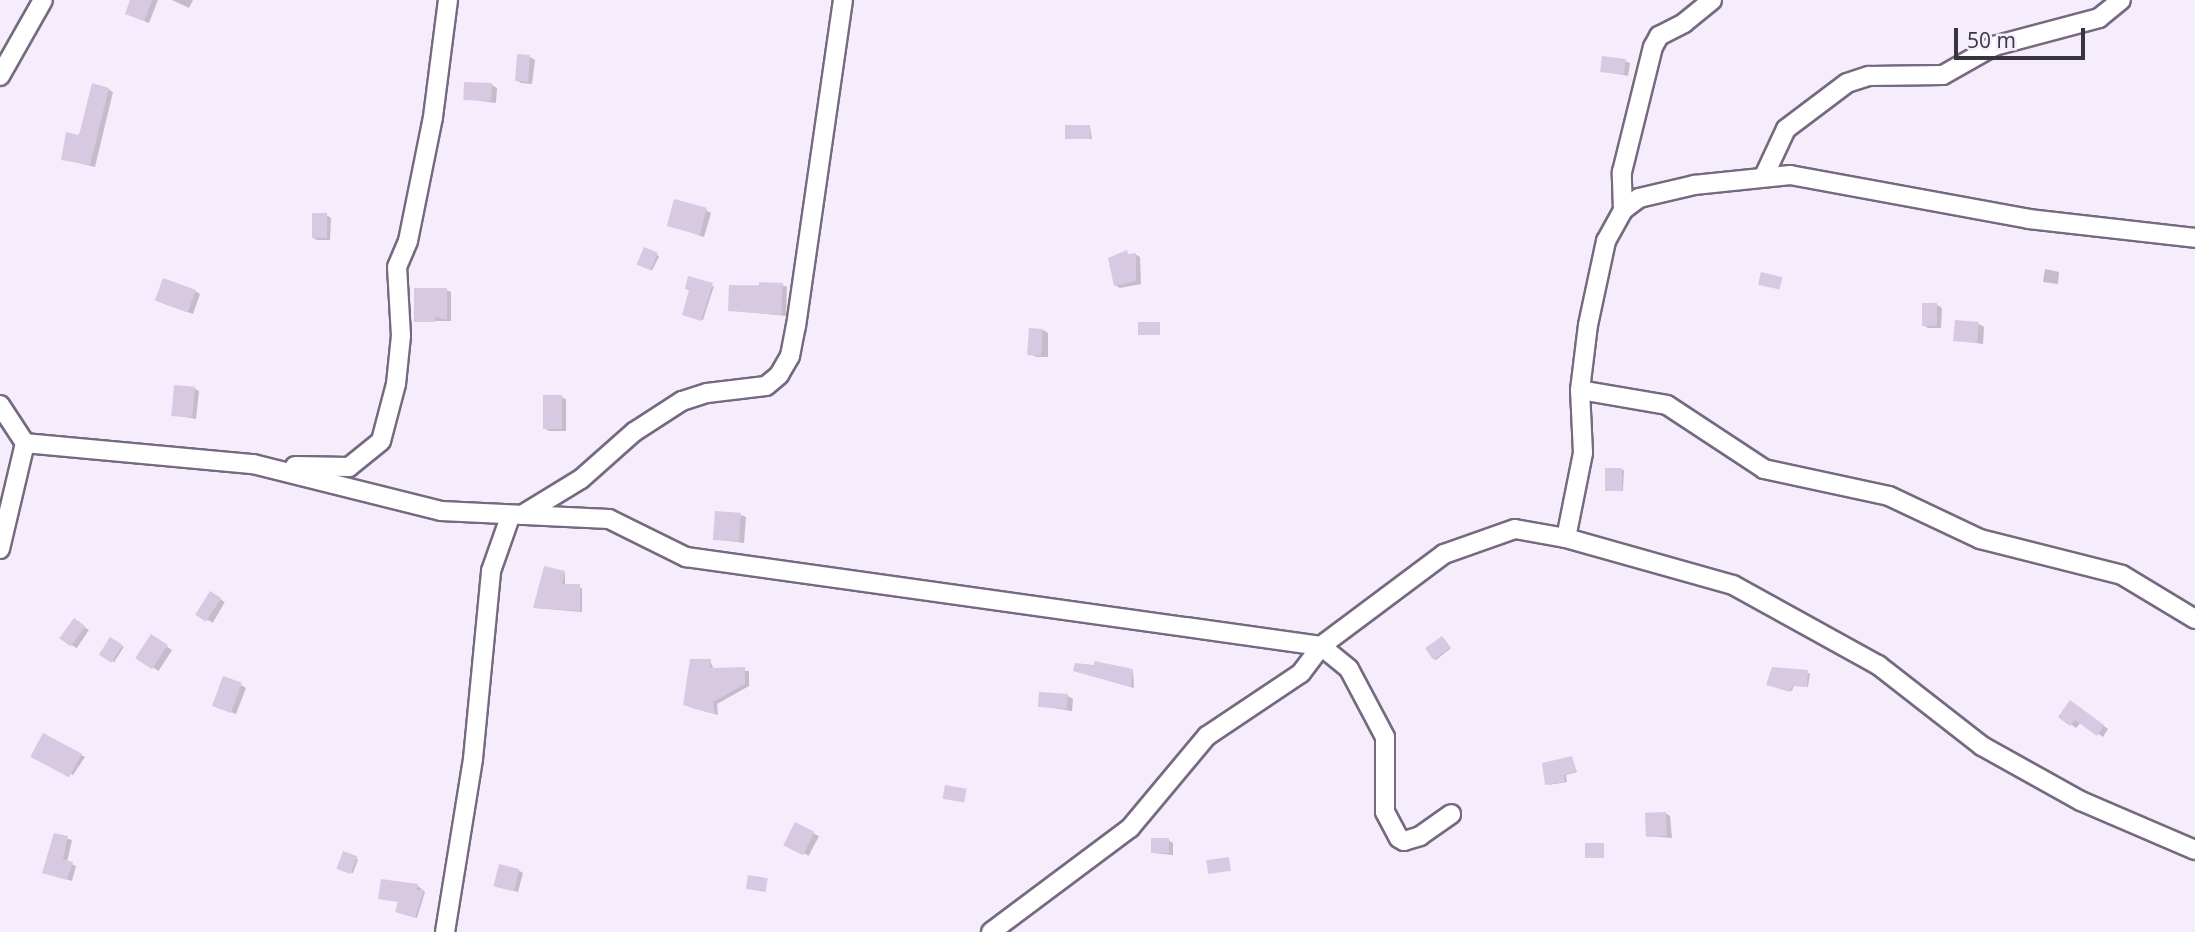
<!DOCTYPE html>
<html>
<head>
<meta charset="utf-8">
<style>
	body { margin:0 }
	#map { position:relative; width:2195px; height:932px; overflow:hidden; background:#f5ecfc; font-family:"Open Sans",sans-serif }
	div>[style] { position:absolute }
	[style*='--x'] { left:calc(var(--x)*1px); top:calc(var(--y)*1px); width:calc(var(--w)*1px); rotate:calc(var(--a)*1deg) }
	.shadow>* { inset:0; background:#0003; transform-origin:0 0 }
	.building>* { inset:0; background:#d8c9e3; transform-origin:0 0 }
	.roads { filter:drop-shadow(2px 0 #766980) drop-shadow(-2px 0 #766980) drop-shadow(0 2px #766980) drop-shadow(0 -2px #766980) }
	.street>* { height:18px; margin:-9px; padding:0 9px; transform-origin:9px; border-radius:9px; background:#fff }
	span { translate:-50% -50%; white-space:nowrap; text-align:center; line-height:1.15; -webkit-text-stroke:6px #f5ecfc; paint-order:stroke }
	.scale { position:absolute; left:1954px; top:28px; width:131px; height:32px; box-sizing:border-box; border:4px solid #3a343e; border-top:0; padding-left:9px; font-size:21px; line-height:24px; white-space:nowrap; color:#3a343e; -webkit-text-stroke:5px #f5ecfc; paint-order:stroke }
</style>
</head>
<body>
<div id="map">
	<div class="shadow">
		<i style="clip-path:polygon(132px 0,158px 0,149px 23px,132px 16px)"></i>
		<i style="clip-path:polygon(172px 0,193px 0,189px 8px)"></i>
		<i style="clip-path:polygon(530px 57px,535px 60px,532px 84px,521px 83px,516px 80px)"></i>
		<i style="clip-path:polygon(1625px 61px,1630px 63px,1628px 76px,1601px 71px)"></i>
		<i style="clip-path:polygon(492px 85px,497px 88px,496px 103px,466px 99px)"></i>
		<i style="clip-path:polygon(108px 89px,113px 92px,95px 167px,63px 159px)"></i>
		<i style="clip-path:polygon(1090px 127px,1092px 139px,1067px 138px)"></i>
		<i style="clip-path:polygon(706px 210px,711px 213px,704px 237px,668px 225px)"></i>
		<i style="clip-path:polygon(326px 215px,331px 218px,330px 240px,317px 240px,312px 237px)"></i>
		<i style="left:645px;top:249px;width:16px;height:16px;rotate:27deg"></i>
		<i style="clip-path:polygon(1135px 254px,1140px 257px,1141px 284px,1120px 288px,1115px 285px,1110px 258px)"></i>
		<i style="clip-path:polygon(2045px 269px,2059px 272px,2058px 284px,2043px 282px)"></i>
		<i style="clip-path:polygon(782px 285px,787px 287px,786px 316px,729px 310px,731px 286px)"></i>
		<i style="clip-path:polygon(714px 286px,703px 320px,686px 315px,691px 290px)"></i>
		<i style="clip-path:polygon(446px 290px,451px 292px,451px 321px,415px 321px)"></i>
		<i style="clip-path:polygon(195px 291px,200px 294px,193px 314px,162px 303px)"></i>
		<i style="clip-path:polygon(1937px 305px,1942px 308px,1941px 328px,1928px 328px,1923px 325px)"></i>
		<i style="clip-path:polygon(1979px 324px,1984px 327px,1983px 344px,1956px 340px)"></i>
		<i style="clip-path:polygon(1043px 330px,1048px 333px,1048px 357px,1036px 357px,1031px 354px)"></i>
		<i style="clip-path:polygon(194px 388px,199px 391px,196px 419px,174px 415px)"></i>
		<i style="clip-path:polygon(561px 397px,566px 399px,566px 431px,549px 431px,544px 428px)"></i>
		<i style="left:1607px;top:469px;width:17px;height:21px;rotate:3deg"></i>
		<i style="clip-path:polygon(741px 515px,746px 517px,744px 543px,715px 539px)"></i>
		<i style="clip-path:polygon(565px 572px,565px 586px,582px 588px,582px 612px,535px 608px)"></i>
		<i style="left:211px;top:594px;width:16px;height:24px;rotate:30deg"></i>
		<i style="left:74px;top:620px;width:18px;height:22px;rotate:34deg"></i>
		<i style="left:152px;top:637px;width:24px;height:25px;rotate:33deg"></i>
		<i style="clip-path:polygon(1443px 638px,1451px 648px,1436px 660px,1434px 659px)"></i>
		<i style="left:111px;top:639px;width:15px;height:18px;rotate:32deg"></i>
		<i style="clip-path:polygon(710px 660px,714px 670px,749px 671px,749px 686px,717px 704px,718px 715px,689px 707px)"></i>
		<i style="clip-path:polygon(1133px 671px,1134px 688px,1078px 672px)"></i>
		<i style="clip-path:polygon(1810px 673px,1808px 687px,1794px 685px,1792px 691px,1770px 685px)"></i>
		<i style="clip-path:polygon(241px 685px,246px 688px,236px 714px,219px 708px)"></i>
		<i style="clip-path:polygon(1068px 696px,1073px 699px,1072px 711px,1040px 706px)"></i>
		<i style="clip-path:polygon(2076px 705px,2108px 729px,2103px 737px,2081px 722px,2076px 728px,2061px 717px)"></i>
		<i style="clip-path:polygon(44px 736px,85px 757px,73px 775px,50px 761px)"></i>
		<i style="clip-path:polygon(1572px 758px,1577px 772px,1566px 775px,1567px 782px,1548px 785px)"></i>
		<i style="clip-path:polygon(1665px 813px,1670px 816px,1672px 838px,1648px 836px)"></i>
		<i style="left:796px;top:824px;width:26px;height:22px;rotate:28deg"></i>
		<i style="clip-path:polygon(55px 835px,72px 840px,67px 862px,76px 866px,72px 881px,48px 874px)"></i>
		<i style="clip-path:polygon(1168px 840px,1173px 843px,1173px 855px,1153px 853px)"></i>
		<i style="left:344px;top:854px;width:15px;height:15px;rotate:20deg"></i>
		<i style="clip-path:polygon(518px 870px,523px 873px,518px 892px,496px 885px)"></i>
		<i style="clip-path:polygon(418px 886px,425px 892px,417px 918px,398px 912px)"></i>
	</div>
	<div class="building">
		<i style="clip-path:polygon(130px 0,152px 0,144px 21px,125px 14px)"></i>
		<i style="left:517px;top:54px;width:13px;height:27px;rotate:4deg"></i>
		<i style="left:1602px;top:56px;width:24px;height:16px;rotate:7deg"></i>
		<i style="left:464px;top:82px;width:28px;height:18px;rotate:2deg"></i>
		<i style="clip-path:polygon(92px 83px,109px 88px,90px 165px,61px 160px,66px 132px,79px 135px)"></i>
		<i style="left:1065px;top:125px;width:25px;height:14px"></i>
		<i style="left:674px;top:199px;width:34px;height:28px;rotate:15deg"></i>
		<i style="left:312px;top:213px;width:15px;height:25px"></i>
		<i style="left:644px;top:247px;width:15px;height:19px;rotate:23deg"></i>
		<i style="clip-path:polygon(1127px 250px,1128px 254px,1136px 253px,1136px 281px,1114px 286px,1108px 258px)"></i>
		<i style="left:1761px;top:272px;width:22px;height:13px;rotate:13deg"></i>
		<i style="clip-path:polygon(688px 276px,713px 283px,701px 321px,682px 315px,689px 290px,685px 289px)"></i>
		<i style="left:163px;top:278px;width:35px;height:24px;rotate:20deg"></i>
		<i style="clip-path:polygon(759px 282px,783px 283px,781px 315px,728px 311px,729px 285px,759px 286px)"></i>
		<i style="clip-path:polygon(414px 288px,447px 288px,447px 320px,435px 317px,435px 322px,414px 322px)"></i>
		<i style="left:1922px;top:303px;width:15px;height:23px"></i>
		<i style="left:1955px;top:320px;width:24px;height:21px;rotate:5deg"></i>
		<i style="left:1138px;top:322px;width:22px;height:13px"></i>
		<i style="left:1029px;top:328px;width:14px;height:27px;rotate:4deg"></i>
		<i style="left:174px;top:385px;width:21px;height:31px;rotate:5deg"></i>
		<i style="left:543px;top:395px;width:19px;height:34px"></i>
		<i style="left:1605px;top:468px;width:17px;height:23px"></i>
		<i style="left:715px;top:511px;width:26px;height:29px;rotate:4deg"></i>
		<i style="clip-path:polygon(544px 566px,565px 571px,562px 584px,580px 584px,580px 611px,533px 608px)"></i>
		<i style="left:210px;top:591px;width:13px;height:28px;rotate:32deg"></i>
		<i style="left:74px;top:618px;width:14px;height:25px;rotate:36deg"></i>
		<i style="left:151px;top:634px;width:20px;height:29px;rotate:33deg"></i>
		<i style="left:1442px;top:636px;width:14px;height:21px;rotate:54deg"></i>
		<i style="left:110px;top:637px;width:15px;height:21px;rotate:32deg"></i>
		<i style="clip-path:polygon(690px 659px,711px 659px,710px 668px,745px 667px,745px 684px,713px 702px,715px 714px,683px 705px)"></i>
		<i style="clip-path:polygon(1094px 661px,1133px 669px,1131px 687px,1073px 671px,1075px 663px,1094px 665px)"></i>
		<i style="clip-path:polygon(1772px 667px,1808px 670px,1807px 687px,1792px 686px,1790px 692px,1766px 685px)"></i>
		<i style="left:223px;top:676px;width:20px;height:32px;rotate:20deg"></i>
		<i style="left:1039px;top:692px;width:29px;height:15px;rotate:4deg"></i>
		<i style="clip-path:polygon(2070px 700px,2104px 725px,2097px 736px,2075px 720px,2070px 726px,2058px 717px)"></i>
		<i style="left:43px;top:733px;width:44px;height:27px;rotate:28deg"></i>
		<i style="clip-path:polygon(1572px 756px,1576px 771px,1564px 775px,1565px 782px,1545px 785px,1542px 763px)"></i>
		<i style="left:945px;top:785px;width:22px;height:14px;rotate:10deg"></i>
		<i style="left:1666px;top:812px;width:24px;height:21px;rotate:88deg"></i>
		<i style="left:795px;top:822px;width:22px;height:26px;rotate:27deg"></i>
		<i style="clip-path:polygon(54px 833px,68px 836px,63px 859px,73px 862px,67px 880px,42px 873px)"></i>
		<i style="left:1169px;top:838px;width:15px;height:18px;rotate:90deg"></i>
		<i style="left:1585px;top:843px;width:19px;height:15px"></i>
		<i style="left:343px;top:851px;width:15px;height:19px;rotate:20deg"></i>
		<i style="left:1229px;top:857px;width:14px;height:23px;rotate:82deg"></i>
		<i style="left:499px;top:864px;width:21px;height:23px;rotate:14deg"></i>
		<i style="left:748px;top:875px;width:20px;height:14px;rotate:9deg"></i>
		<i style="clip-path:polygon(381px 879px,418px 884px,417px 890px,424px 890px,415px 918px,395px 912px,398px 902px,378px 899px)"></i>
	</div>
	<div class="roads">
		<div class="street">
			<i style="--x:0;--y:76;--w:87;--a:-60.5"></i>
			<i style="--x:1764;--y:176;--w:52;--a:-64.9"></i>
			<i style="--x:1786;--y:129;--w:76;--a:-37"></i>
			<i style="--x:1847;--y:83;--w:23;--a:-18"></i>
			<i style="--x:1869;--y:76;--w:74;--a:-0.8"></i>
			<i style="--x:1943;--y:75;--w:59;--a:-29.6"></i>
			<i style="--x:1994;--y:46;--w:109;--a:-14.9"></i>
			<i style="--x:2099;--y:18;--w:28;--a:-39"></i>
			<i style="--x:1623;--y:210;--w:38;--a:-92"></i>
			<i style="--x:1622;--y:172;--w:129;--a:-76.1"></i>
			<i style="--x:1653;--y:47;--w:13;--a:-61"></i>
			<i style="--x:1659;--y:36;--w:28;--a:-27"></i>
			<i style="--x:1684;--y:23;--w:36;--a:-39"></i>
			<i style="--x:1580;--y:390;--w:88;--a:9.8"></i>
			<i style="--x:1667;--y:405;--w:116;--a:33.4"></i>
			<i style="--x:1764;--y:469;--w:128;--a:12.2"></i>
			<i style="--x:1889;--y:496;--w:101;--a:25.3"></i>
			<i style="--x:1980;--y:539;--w:146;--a:14.2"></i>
			<i style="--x:2122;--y:575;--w:85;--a:31.1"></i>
			<i style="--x:0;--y:405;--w:45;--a:56.7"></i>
			<i style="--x:25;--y:443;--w:109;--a:103.3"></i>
			<i style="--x:25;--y:443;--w:229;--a:5.3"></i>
			<i style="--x:253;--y:464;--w:194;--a:14"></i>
			<i style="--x:441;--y:511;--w:168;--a:2.7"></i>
			<i style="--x:609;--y:519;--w:86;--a:26.3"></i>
			<i style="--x:686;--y:557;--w:641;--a:7.98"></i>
			<i style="--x:1321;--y:646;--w:154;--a:-36.8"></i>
			<i style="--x:1444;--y:554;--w:75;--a:-19.4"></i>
			<i style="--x:1515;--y:529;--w:52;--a:10"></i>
			<i style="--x:1566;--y:538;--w:173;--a:15.7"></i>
			<i style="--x:1733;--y:585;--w:166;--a:28.9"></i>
			<i style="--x:1878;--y:665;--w:132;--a:37.9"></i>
			<i style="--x:1982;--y:746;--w:113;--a:29.1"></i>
			<i style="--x:2081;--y:801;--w:124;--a:23.3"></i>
			<i style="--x:295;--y:466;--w:54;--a:1.1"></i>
			<i style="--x:349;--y:467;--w:41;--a:-39.1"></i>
			<i style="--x:381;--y:441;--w:59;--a:-75.3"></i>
			<i style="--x:396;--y:384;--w:48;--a:-84.1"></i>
			<i style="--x:401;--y:336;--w:69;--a:-93.3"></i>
			<i style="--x:397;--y:267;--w:28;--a:-67"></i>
			<i style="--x:408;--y:241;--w:126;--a:-78.6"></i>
			<i style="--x:433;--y:117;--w:118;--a:-82.7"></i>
			<i style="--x:522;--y:515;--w:69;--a:-31.4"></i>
			<i style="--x:581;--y:479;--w:71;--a:-41.6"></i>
			<i style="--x:634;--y:432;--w:57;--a:-32.9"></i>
			<i style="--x:682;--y:401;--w:26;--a:-18"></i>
			<i style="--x:707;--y:393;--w:59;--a:-6.8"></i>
			<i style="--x:766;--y:386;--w:17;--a:-40"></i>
			<i style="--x:779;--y:375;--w:22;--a:-60"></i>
			<i style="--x:790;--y:356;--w:31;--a:-79"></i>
			<i style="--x:796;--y:326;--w:329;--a:-81.8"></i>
			<i style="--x:1566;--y:538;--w:87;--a:-78.7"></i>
			<i style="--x:1583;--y:453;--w:63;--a:-92.7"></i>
			<i style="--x:1580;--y:390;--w:65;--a:-83"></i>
			<i style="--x:1588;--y:325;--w:86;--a:-77.9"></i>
			<i style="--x:1606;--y:241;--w:35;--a:-61"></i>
			<i style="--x:1623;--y:210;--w:20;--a:-37"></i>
			<i style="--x:1639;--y:198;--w:57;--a:-13.3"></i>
			<i style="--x:1694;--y:185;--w:97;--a:-5.9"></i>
			<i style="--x:1790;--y:175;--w:243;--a:10.4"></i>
			<i style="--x:2029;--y:219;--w:167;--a:6.5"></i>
			<i style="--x:445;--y:932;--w:175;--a:-80.8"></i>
			<i style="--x:473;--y:759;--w:189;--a:-84.5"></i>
			<i style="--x:491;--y:571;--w:57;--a:-70.6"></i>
			<i style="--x:991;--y:932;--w:174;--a:-36.8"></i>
			<i style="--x:1130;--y:828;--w:120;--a:-50.1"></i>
			<i style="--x:1207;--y:736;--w:113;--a:-33.8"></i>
			<i style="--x:1301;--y:673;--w:34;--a:-53"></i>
			<i style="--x:1321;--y:646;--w:36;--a:39"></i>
			<i style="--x:1349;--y:669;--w:77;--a:62.1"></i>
			<i style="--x:1385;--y:737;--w:75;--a:90"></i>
			<i style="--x:1385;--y:812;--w:30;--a:62"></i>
			<i style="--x:1399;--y:838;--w:6;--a:31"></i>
			<i style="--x:1404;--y:841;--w:17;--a:-17"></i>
			<i style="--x:1420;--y:836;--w:38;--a:-35"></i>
		</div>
	</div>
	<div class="scale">50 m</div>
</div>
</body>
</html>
